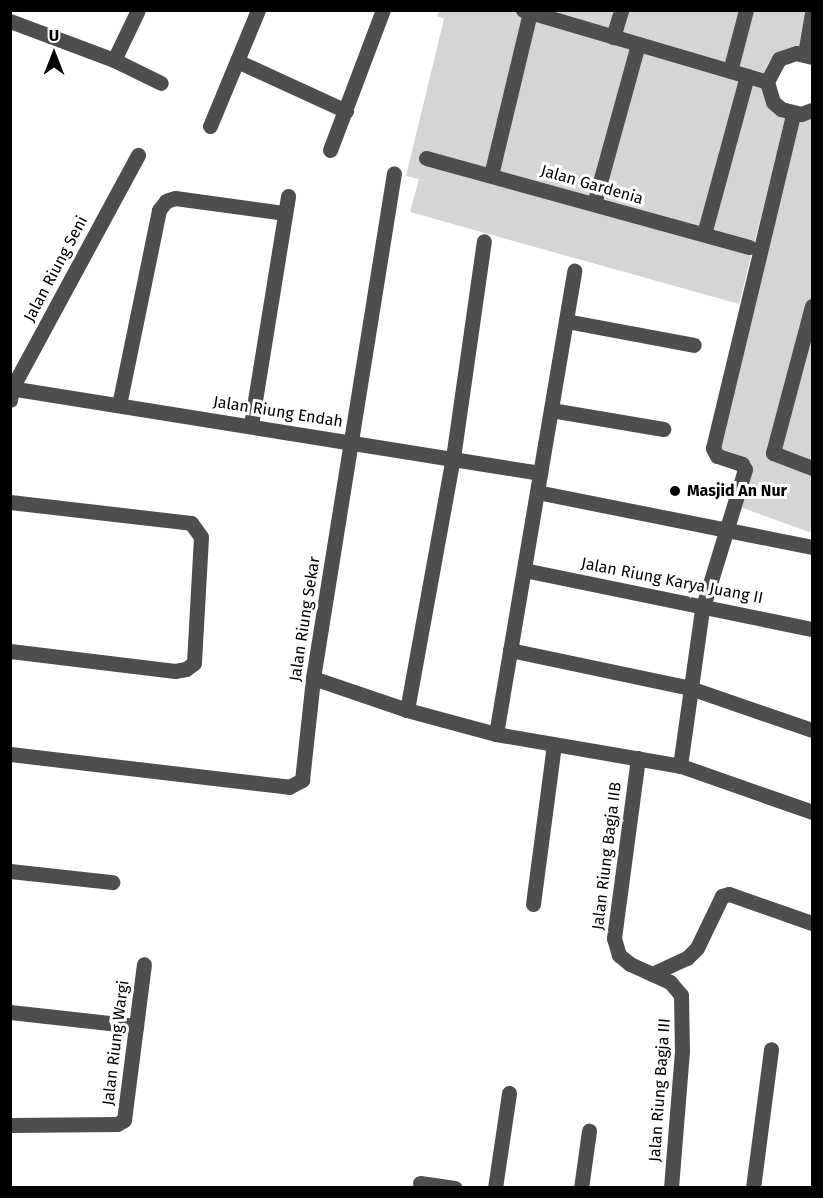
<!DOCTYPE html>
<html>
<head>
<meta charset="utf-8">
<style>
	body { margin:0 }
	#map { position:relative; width:823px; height:1198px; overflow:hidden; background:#fff; font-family:"Fira Sans",sans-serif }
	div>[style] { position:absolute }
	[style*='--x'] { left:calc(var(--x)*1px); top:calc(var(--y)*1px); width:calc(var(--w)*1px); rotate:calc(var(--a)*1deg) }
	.green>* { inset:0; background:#d5d5d5 }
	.minor>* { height:15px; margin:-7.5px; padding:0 7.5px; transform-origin:7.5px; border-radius:7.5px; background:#4e4e4e }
	.dots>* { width:16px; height:16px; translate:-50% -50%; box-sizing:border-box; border:3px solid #fff; border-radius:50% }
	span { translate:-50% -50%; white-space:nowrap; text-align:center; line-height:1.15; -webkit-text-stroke:6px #fff; paint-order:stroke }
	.street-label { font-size:16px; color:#000 }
	.poi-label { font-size:16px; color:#000; font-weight:700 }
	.left { translate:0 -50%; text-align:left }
	.frame { position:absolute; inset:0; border:12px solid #000; pointer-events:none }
	.north { position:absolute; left:24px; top:24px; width:60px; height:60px; -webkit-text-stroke:4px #fff; paint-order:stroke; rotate:0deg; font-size:16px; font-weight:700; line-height:24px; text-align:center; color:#000 }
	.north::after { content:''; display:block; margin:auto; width:21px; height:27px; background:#000; clip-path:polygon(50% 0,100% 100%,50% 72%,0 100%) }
</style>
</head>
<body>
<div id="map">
	<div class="green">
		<i style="clip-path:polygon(439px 11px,807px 11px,800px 48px,769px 62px,764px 72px,762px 81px,786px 116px,739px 304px,410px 212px,419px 179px,406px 176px,444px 19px,437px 16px)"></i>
		<i style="clip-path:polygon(812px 116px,812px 533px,740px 507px,751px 462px,722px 454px,719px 447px,797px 118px)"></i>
	</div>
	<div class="minor">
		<i style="--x:523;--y:10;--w:254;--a:16.4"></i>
		<i style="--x:10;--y:21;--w:111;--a:20.6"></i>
		<i style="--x:114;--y:60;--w:52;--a:26.1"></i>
		<i style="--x:613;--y:37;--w:28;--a:-73"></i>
		<i style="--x:805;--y:54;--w:42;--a:-80.3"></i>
		<i style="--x:812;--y:57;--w:16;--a:-166"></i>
		<i style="--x:796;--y:53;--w:18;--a:161"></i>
		<i style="--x:779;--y:59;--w:26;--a:118"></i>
		<i style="--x:767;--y:82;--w:21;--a:73"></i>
		<i style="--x:773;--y:102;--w:11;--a:41"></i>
		<i style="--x:781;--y:109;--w:21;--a:14"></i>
		<i style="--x:801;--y:114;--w:12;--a:-20"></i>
		<i style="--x:114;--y:60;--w:55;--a:-64.4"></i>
		<i style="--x:237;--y:61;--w:120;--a:24.6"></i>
		<i style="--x:730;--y:71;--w:63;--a:-75.3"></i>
		<i style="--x:210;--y:126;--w:126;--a:-67.5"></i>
		<i style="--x:330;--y:150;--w:150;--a:-69.3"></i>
		<i style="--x:426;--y:158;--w:335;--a:15.4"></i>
		<i style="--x:491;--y:175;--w:167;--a:-76.5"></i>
		<i style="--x:594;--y:204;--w:166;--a:-74.6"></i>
		<i style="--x:704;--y:234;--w:164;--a:-74.8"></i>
		<i style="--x:812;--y:306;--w:152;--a:104.9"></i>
		<i style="--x:773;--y:453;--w:42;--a:21"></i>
		<i style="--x:566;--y:321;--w:130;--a:10.6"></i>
		<i style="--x:10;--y:388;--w:537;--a:9.11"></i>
		<i style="--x:10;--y:400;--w:12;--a:-81"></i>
		<i style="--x:12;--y:388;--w:265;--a:-61.6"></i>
		<i style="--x:119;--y:405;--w:199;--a:-78.4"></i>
		<i style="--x:159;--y:210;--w:11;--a:-52"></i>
		<i style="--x:166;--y:201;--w:9;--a:-18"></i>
		<i style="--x:175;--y:198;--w:111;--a:7.8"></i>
		<i style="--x:551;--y:410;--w:114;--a:9.6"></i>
		<i style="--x:251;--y:425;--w:232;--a:-80.8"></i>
		<i style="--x:537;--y:492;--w:280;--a:11.3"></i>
		<i style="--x:10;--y:502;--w:182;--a:6.6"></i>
		<i style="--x:191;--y:523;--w:17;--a:54"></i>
		<i style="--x:201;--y:537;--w:126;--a:93.2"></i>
		<i style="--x:194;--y:663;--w:10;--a:143"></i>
		<i style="--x:186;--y:669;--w:11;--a:170"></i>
		<i style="--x:175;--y:671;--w:166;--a:-173.1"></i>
		<i style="--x:524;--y:570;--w:294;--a:11.6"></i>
		<i style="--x:510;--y:650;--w:184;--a:11.9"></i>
		<i style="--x:690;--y:688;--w:129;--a:19"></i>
		<i style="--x:313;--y:678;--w:99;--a:18.8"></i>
		<i style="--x:407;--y:710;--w:92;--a:15.1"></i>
		<i style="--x:496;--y:734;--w:188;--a:9.8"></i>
		<i style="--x:681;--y:766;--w:139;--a:19.3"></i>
		<i style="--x:407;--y:710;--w:256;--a:-79.7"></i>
		<i style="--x:453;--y:458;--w:219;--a:-81.9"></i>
		<i style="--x:496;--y:734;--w:470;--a:-80.4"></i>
		<i style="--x:10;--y:754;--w:281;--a:6.7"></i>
		<i style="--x:289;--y:787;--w:15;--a:-28"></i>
		<i style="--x:302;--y:780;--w:103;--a:-83.8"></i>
		<i style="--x:313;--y:678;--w:511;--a:-80.89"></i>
		<i style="--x:638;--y:758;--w:182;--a:97.6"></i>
		<i style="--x:614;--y:938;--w:18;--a:74"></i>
		<i style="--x:619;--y:955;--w:14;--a:39"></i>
		<i style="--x:630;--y:964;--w:44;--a:24.2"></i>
		<i style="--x:670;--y:982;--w:17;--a:50"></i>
		<i style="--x:681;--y:995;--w:56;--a:89"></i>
		<i style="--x:682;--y:1051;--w:137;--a:94.6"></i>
		<i style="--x:680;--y:766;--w:158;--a:-82"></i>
		<i style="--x:702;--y:610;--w:147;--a:-73"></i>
		<i style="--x:745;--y:469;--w:6;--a:-121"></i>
		<i style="--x:742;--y:464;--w:26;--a:-162"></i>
		<i style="--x:717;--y:456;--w:9;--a:-117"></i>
		<i style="--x:713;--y:448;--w:343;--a:-76.5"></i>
		<i style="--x:10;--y:871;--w:103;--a:6.2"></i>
		<i style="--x:533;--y:904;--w:161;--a:-82.5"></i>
		<i style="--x:652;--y:974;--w:38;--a:-25"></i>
		<i style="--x:687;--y:958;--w:14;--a:-45"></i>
		<i style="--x:697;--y:948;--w:58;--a:-64.3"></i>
		<i style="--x:722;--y:896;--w:7;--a:-16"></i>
		<i style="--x:729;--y:894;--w:88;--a:19.3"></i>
		<i style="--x:10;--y:1012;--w:127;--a:6.3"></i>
		<i style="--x:10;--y:1125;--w:107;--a:-0.5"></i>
		<i style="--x:117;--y:1124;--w:8;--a:-30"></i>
		<i style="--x:124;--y:1120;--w:157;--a:-82.7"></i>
		<i style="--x:420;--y:1183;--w:35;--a:8"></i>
		<i style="--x:495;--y:1188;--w:96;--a:-81.6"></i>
		<i style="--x:581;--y:1188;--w:58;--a:-82"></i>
		<i style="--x:753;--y:1188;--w:140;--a:-82.6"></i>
	</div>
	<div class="dots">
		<i style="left:675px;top:491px;background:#000"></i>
	</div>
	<div class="street-label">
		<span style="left:592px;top:185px;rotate:16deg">Jalan Gardenia</span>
		<span style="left:56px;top:269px;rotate:-62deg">Jalan Riung Seni</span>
		<span style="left:278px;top:412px;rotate:9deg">Jalan Riung Endah</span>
		<span style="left:672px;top:581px;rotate:11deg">Jalan Riung Karya Juang II</span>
		<span style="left:305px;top:619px;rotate:-81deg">Jalan Riung Sekar</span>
		<span style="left:607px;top:856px;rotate:-83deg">Jalan Riung Bagja IIB</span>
		<span style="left:116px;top:1043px;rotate:-83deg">Jalan Riung Wargi</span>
		<span style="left:660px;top:1090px;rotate:-86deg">Jalan Riung Bagja III</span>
	</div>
	<div class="poi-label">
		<span class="left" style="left:687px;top:491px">Masjid An Nur</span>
	</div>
	<div class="frame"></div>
	<div class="north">U</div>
</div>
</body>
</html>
